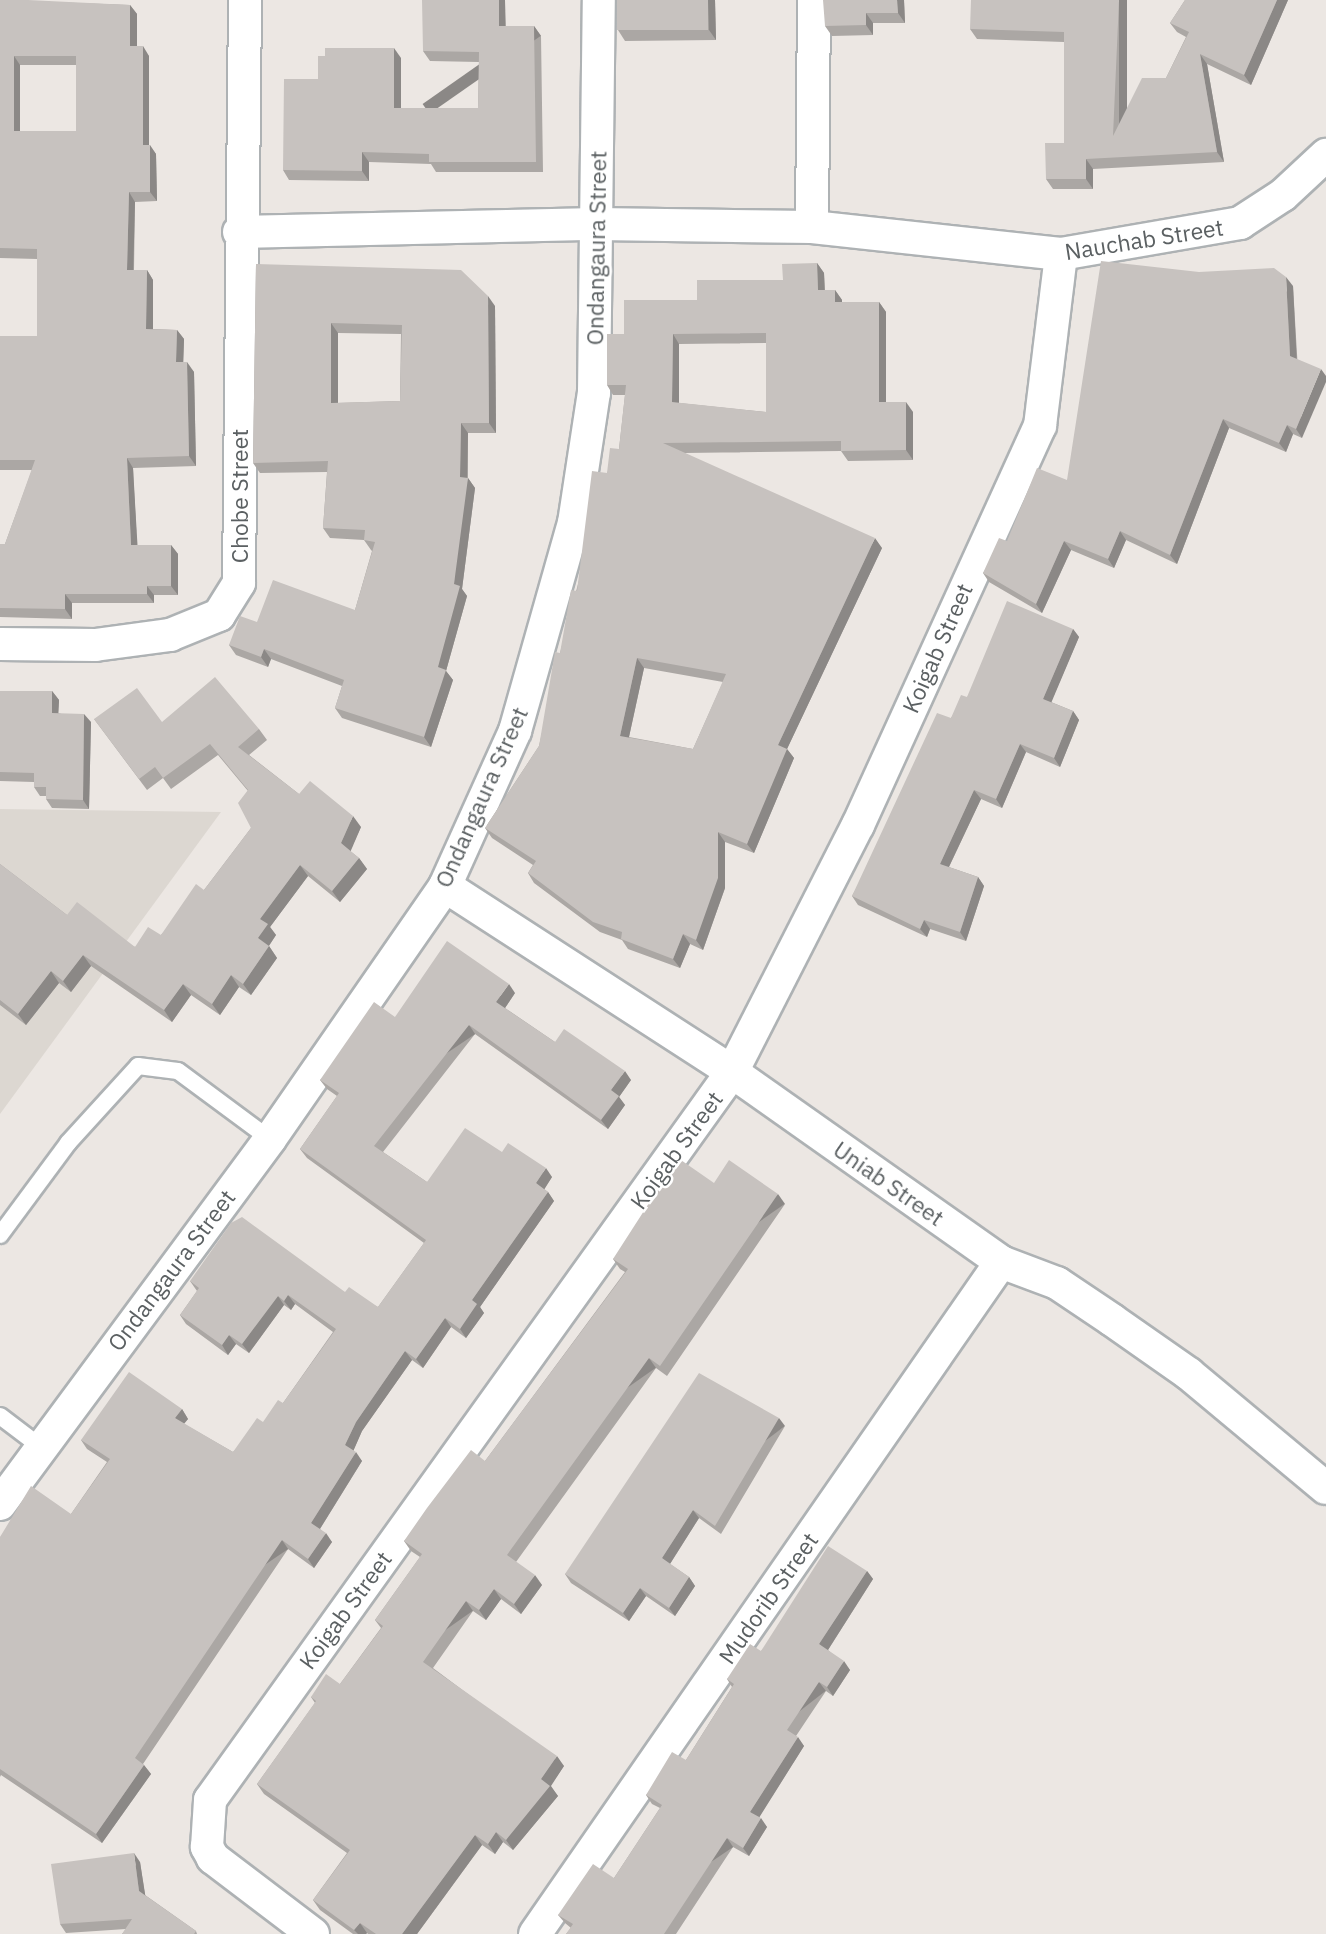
<!DOCTYPE html>
<html>
<head>
<meta charset="utf-8">
<style>
	body { margin:0 }
	#map { position:relative; width:1326px; height:1934px; overflow:hidden; background:#ece7e3; font-family:"IBM Plex Sans",sans-serif }
	div>[style] { position:absolute }
	[style*='--x'] { left:calc(var(--x)*1px); top:calc(var(--y)*1px); width:calc(var(--w)*1px); rotate:calc(var(--a)*1deg) }
	.education>* { inset:0; background:#dcd7d1 }
	.roads { filter:drop-shadow(2px 0 #aeb2b4) drop-shadow(-2px 0 #aeb2b4) drop-shadow(0 2px #aeb2b4) drop-shadow(0 -2px #aeb2b4) }
	.lane>* { height:16px; margin:-8px; padding:0 8px; transform-origin:8px; border-radius:8px; background:#fff }
	.street>* { height:32px; margin:-16px; padding:0 16px; transform-origin:16px; border-radius:16px; background:#fff }
	.wall>* { inset:0; background:#aba7a4 }
	.shaded-wall>* { inset:0; background:#8b8886; transform-origin:0 0 }
	.building>* { inset:0; background:#c7c2bf; transform-origin:0 0 }
	span { translate:-50% -50%; white-space:nowrap; text-align:center; line-height:1.15; -webkit-text-stroke:5px #fff; paint-order:stroke }
	.street-label { font-size:23px; color:#5b6062 }
</style>
</head>
<body>
<div id="map">
	<div class="education">
		<i style="clip-path:polygon(0 809px,221px 812px,0 1114px)"></i>
	</div>
	<div class="roads">
		<div class="lane">
			<i style="--x:0;--y:1235;--w:114;--a:-53.5"></i>
			<i style="--x:68;--y:1143;--w:104;--a:-47.7"></i>
			<i style="--x:138;--y:1066;--w:40;--a:7.1"></i>
			<i style="--x:178;--y:1071;--w:114;--a:36.5"></i>
			<i style="--x:0;--y:1416;--w:51;--a:37.1"></i>
		</div>
		<div class="street">
			<i style="--x:812;--y:227;--w:227;--a:-89.5"></i>
			<i style="--x:239;--y:232;--w:358;--a:-1.3"></i>
			<i style="--x:597;--y:224;--w:215;--a:0.8"></i>
			<i style="--x:812;--y:227;--w:250;--a:6.2"></i>
			<i style="--x:1061;--y:254;--w:182;--a:-9.8"></i>
			<i style="--x:1240;--y:223;--w:51;--a:-33.1"></i>
			<i style="--x:1283;--y:195;--w:59;--a:-42.9"></i>
			<i style="--x:0;--y:644;--w:95;--a:0.6"></i>
			<i style="--x:95;--y:645;--w:76;--a:-7.6"></i>
			<i style="--x:170;--y:635;--w:53;--a:-22.2"></i>
			<i style="--x:219;--y:615;--w:38;--a:-58"></i>
			<i style="--x:239;--y:583;--w:583;--a:-89.41"></i>
			<i style="--x:445;--y:886;--w:342;--a:32.9"></i>
			<i style="--x:732;--y:1072;--w:329;--a:35.2"></i>
			<i style="--x:1001;--y:1262;--w:60;--a:20.6"></i>
			<i style="--x:1057;--y:1283;--w:66;--a:33.9"></i>
			<i style="--x:1112;--y:1320;--w:94;--a:35"></i>
			<i style="--x:1189;--y:1374;--w:178;--a:39.8"></i>
			<i style="--x:0;--y:1504;--w:454;--a:-53.5"></i>
			<i style="--x:270;--y:1139;--w:308;--a:-55.3"></i>
			<i style="--x:445;--y:886;--w:170;--a:-65.7"></i>
			<i style="--x:515;--y:731;--w:216;--a:-74.2"></i>
			<i style="--x:574;--y:523;--w:132;--a:-81.3"></i>
			<i style="--x:594;--y:393;--w:393;--a:-89.3"></i>
			<i style="--x:313;--y:1934;--w:126;--a:-142.8"></i>
			<i style="--x:213;--y:1858;--w:13;--a:-119"></i>
			<i style="--x:207;--y:1847;--w:47;--a:-86.3"></i>
			<i style="--x:210;--y:1800;--w:896;--a:-54.36"></i>
			<i style="--x:732;--y:1072;--w:277;--a:-63"></i>
			<i style="--x:858;--y:825;--w:439;--a:-65.5"></i>
			<i style="--x:1040;--y:426;--w:173;--a:-83"></i>
			<i style="--x:535;--y:1934;--w:818;--a:-55.26"></i>
		</div>
	</div>
	<div class="wall">
		<i style="clip-path:polygon(evenodd,0 0,130px 5px,137px 14px,137px 46px,149px 56px,149px 145px,156px 154px,157px 201px,135px 202px,134px 270px,147px 270px,153px 280px,153px 329px,177px 330px,184px 339px,183px 362px,194px 372px,196px 466px,133px 468px,137px 545px,171px 545px,178px 554px,178px 595px,154px 595px,154px 603px,72px 603px,72px 619px,0 617px,0 544px,5px 544px,32px 470px,0 470px,0 336px,37px 336px,37px 259px,0 258px,0 0,20px 65px,76px 65px,76px 131px,20px 131px,20px 65px)"></i>
		<i style="clip-path:polygon(617px 0,715px 0,716px 40px,625px 41px,618px 30px)"></i>
		<i style="clip-path:polygon(904px 0,905px 23px,873px 23px,873px 35px,832px 36px,825px 26px)"></i>
		<i style="clip-path:polygon(1127px 0,1121px 119px,1166px 78px,1186px 37px,1177px 32px,1170px 23px,1185px 0,1288px 0,1251px 85px,1207px 64px,1224px 162px,1093px 169px,1093px 189px,1053px 189px,1046px 179px,1064px 143px,1064px 42px,977px 39px,970px 29px)"></i>
		<i style="clip-path:polygon(506px 26px,534px 26px,541px 36px,543px 172px,436px 172px,431px 164px,369px 162px,369px 181px,289px 180px,283px 170px,318px 79px,401px 58px,401px 108px,478px 108px,479px 62px,430px 61px,423px 51px)"></i>
		<i style="clip-path:polygon(evenodd,817px 263px,824px 273px,825px 290px,835px 290px,842px 300px,842px 302px,879px 302px,886px 312px,886px 402px,913px 412px,913px 460px,848px 461px,841px 451px,684px 453px,882px 548px,787px 749px,794px 758px,754px 853px,725px 842px,725px 888px,703px 950px,690px 944px,680px 968px,628px 949px,622px 940px,600px 932px,534px 883px,528px 873px,533px 865px,492px 838px,485px 828px,539px 746px,560px 653px,607px 473px,619px 449px,625px 395px,613px 395px,607px 385px,624px 334px,697px 300px,783px 280px,817px 263px,766px 343px,766px 412px,679px 403px,679px 344px,766px 343px,817px 263px,644px 668px,723px 682px,693px 749px,629px 737px,644px 668px)"></i>
		<i style="clip-path:polygon(evenodd,256px 264px,495px 306px,496px 433px,468px 433px,468px 478px,475px 488px,462px 589px,467px 596px,446px 671px,453px 680px,431px 747px,342px 718px,335px 708px,342px 686px,271px 659px,268px 667px,236px 655px,229px 645px,257px 622px,355px 610px,372px 551px,371px 550px,364px 540px,330px 538px,323px 528px,327px 472px,260px 473px,253px 463px,256px 264px,338px 333px,401px 334px,400px 401px,338px 403px,338px 333px)"></i>
		<i style="clip-path:polygon(1293px 286px,1302px 438px,1293px 434px,1286px 452px,1229px 428px,1177px 564px,1126px 540px,1114px 568px,1071px 550px,1042px 613px,989px 582px,983px 573px,1007px 541px,1067px 480px)"></i>
		<i style="clip-path:polygon(1073px 629px,1079px 637px,1051px 702px,1073px 711px,1079px 720px,1060px 767px,1026px 752px,1002px 808px,981px 799px,949px 867px,978px 877px,984px 886px,966px 941px,930px 929px,927px 937px,858px 905px,852px 896px,951px 718px,967px 697px)"></i>
		<i style="clip-path:polygon(0 691px,52px 691px,59px 700px,58px 713px,91px 722px,89px 809px,52px 808px,46px 799px,46px 796px,40px 796px,34px 787px,34px 782px,0 781px)"></i>
		<i style="clip-path:polygon(94px 719px,162px 722px,259px 729px,267px 740px,249px 755px,299px 794px,361px 827px,350px 851px,359px 858px,367px 869px,340px 902px,308px 876px,270px 927px,276px 935px,269px 946px,277px 958px,251px 995px,239px 987px,220px 1015px,191px 995px,172px 1022px,91px 966px,71px 992px,59px 983px,26px 1025px,0 1005px,0 864px,67px 915px,135px 947px,161px 935px,204px 890px,251px 828px,248px 791px,218px 755px,171px 789px,163px 778px,147px 790px)"></i>
		<i style="clip-path:polygon(515px 993px,505px 1008px,555px 1042px,631px 1080px,619px 1097px,625px 1105px,608px 1129px,475px 1034px,383px 1152px,427px 1182px,502px 1152px,552px 1177px,544px 1189px,548px 1192px,554px 1201px,480px 1307px,484px 1313px,466px 1338px,451px 1327px,423px 1368px,412px 1360px,362px 1431px,353px 1451px,362px 1461px,320px 1529px,332px 1542px,314px 1568px,288px 1549px,143px 1764px,151px 1774px,102px 1843px,1px 1775px,0 1777px,0 1537px,71px 1514px,107px 1462px,87px 1449px,81px 1440px,182px 1409px,188px 1419px,184px 1424px,233px 1452px,283px 1403px,333px 1332px,295px 1304px,291px 1310px,284px 1305px,249px 1353px,236px 1344px,228px 1355px,186px 1324px,180px 1315px,197px 1291px,190px 1281px,345px 1292px,378px 1307px,424px 1243px,307px 1158px,300px 1149px,337px 1096px,327px 1089px,320px 1080px,395px 1017px)"></i>
		<i style="clip-path:polygon(714px 1183px,785px 1204px,667px 1376px,656px 1368px,516px 1562px,542px 1585px,521px 1614px,501px 1599px,486px 1620px,473px 1611px,433px 1668px,564px 1766px,550px 1786px,558px 1796px,513px 1850px,503px 1842px,495px 1854px,482px 1845px,417px 1934px,368px 1934px,367px 1933px,366px 1934px,353px 1934px,320px 1910px,313px 1900px,347px 1853px,264px 1794px,257px 1784px,315px 1703px,311px 1697px,340px 1684px,381px 1628px,375px 1620px,420px 1557px,411px 1551px,404px 1541px,485px 1461px,625px 1272px,620px 1269px,613px 1259px)"></i>
		<i style="clip-path:polygon(785px 1426px,721px 1534px,699px 1518px,670px 1564px,689px 1577px,695px 1586px,675px 1616px,646px 1596px,629px 1621px,571px 1583px,565px 1574px)"></i>
		<i style="clip-path:polygon(867px 1571px,873px 1579px,828px 1650px,850px 1670px,833px 1696px,826px 1691px,796px 1736px,804px 1746px,759px 1817px,767px 1827px,749px 1856px,733px 1847px,676px 1934px,566px 1934px,571px 1928px,565px 1923px,558px 1915px,614px 1878px,660px 1808px,652px 1804px,646px 1795px,686px 1760px,732px 1687px,727px 1679px,761px 1651px)"></i>
		<i style="clip-path:polygon(140px 1862px,145px 1895px,196px 1931px,197px 1934px,122px 1934px,126px 1929px,66px 1933px,60px 1924px)"></i>
	</div>
	<div class="shaded-wall">
		<i style="clip-path:polygon(499px 0,505px 0,506px 35px,499px 26px)"></i>
		<i style="clip-path:polygon(708px 0,715px 0,716px 40px,709px 30px)"></i>
		<i style="clip-path:polygon(897px 0,904px 0,905px 23px,898px 13px)"></i>
		<i style="left:1119px;top:0;width:8px;height:136px"></i>
		<i style="clip-path:polygon(1277px 0,1288px 0,1251px 85px,1244px 75px)"></i>
		<i style="clip-path:polygon(130px 5px,137px 14px,137px 56px,130px 46px)"></i>
		<i style="clip-path:polygon(866px 13px,873px 23px,873px 35px,866px 25px)"></i>
		<i style="left:534px;top:26px;width:12px;height:136px;rotate:55deg"></i>
		<i style="clip-path:polygon(143px 46px,149px 56px,149px 154px,143px 145px)"></i>
		<i style="clip-path:polygon(394px 48px,401px 58px,401px 117px,394px 108px)"></i>
		<i style="clip-path:polygon(1200px 54px,1207px 64px,1224px 162px,1217px 152px)"></i>
		<i style="clip-path:polygon(14px 56px,20px 65px,20px 141px,14px 131px)"></i>
		<i style="clip-path:polygon(150px 145px,156px 154px,157px 201px,150px 192px)"></i>
		<i style="clip-path:polygon(362px 152px,369px 162px,369px 181px,362px 171px)"></i>
		<i style="clip-path:polygon(1086px 159px,1093px 169px,1093px 189px,1086px 179px)"></i>
		<i style="clip-path:polygon(129px 192px,135px 202px,133px 280px,127px 270px)"></i>
		<i style="clip-path:polygon(817px 263px,824px 273px,825px 300px,818px 290px)"></i>
		<i style="clip-path:polygon(147px 270px,153px 280px,153px 338px,146px 329px)"></i>
		<i style="clip-path:polygon(1286px 277px,1293px 286px,1297px 365px,1290px 356px)"></i>
		<i style="clip-path:polygon(835px 290px,842px 300px,842px 312px,835px 302px)"></i>
		<i style="clip-path:polygon(488px 296px,495px 306px,496px 433px,489px 423px)"></i>
		<i style="clip-path:polygon(879px 302px,886px 312px,886px 412px,879px 402px)"></i>
		<i style="clip-path:polygon(331px 323px,338px 333px,338px 413px,331px 403px)"></i>
		<i style="clip-path:polygon(177px 330px,184px 339px,183px 372px,176px 362px)"></i>
		<i style="clip-path:polygon(673px 334px,679px 344px,679px 412px,672px 402px)"></i>
		<i style="clip-path:polygon(187px 362px,194px 372px,196px 466px,189px 456px)"></i>
		<i style="clip-path:polygon(1321px 369px,1326px 376px,1326px 382px,1302px 438px,1296px 429px)"></i>
		<i style="clip-path:polygon(906px 402px,913px 412px,913px 460px,906px 450px)"></i>
		<i style="clip-path:polygon(1223px 419px,1229px 428px,1177px 564px,1170px 555px)"></i>
		<i style="clip-path:polygon(461px 423px,468px 433px,467px 482px,468px 478px,475px 488px,462px 589px,467px 596px,446px 671px,453px 680px,431px 747px,424px 737px,454px 584px,460px 477px)"></i>
		<i style="clip-path:polygon(1287px 425px,1293px 434px,1286px 452px,1279px 443px)"></i>
		<i style="clip-path:polygon(127px 458px,133px 468px,138px 554px,131px 545px)"></i>
		<i style="clip-path:polygon(1120px 531px,1126px 540px,1114px 568px,1108px 559px)"></i>
		<i style="clip-path:polygon(875px 538px,882px 548px,787px 749px,794px 758px,754px 853px,747px 844px,778px 745px)"></i>
		<i style="clip-path:polygon(1064px 541px,1071px 550px,1042px 613px,1036px 604px)"></i>
		<i style="clip-path:polygon(171px 545px,178px 554px,178px 595px,171px 586px)"></i>
		<i style="clip-path:polygon(147px 586px,154px 595px,154px 603px,147px 594px)"></i>
		<i style="clip-path:polygon(65px 594px,72px 603px,72px 619px,65px 609px)"></i>
		<i style="clip-path:polygon(1073px 629px,1079px 637px,1049px 708px,1043px 699px)"></i>
		<i style="clip-path:polygon(264px 649px,271px 659px,268px 667px,261px 657px)"></i>
		<i style="clip-path:polygon(637px 658px,644px 668px,627px 746px,620px 736px)"></i>
		<i style="clip-path:polygon(52px 691px,59px 700px,58px 722px,52px 713px)"></i>
		<i style="clip-path:polygon(1073px 711px,1079px 720px,1060px 767px,1054px 758px)"></i>
		<i style="clip-path:polygon(84px 714px,91px 722px,89px 809px,83px 800px)"></i>
		<i style="clip-path:polygon(1020px 744px,1026px 752px,1002px 808px,996px 799px)"></i>
		<i style="clip-path:polygon(974px 790px,981px 799px,946px 873px,940px 864px)"></i>
		<i style="clip-path:polygon(353px 816px,361px 827px,349px 855px,341px 843px)"></i>
		<i style="clip-path:polygon(718px 832px,725px 842px,725px 888px,703px 950px,696px 940px)"></i>
		<i style="clip-path:polygon(359px 858px,367px 869px,340px 902px,332px 891px)"></i>
		<i style="clip-path:polygon(300px 865px,308px 876px,270px 927px,276px 935px,266px 950px,258px 938px,260px 919px)"></i>
		<i style="clip-path:polygon(978px 877px,984px 886px,966px 941px,960px 932px)"></i>
		<i style="clip-path:polygon(924px 920px,930px 929px,927px 937px,920px 929px)"></i>
		<i style="clip-path:polygon(683px 934px,690px 944px,680px 968px,673px 959px)"></i>
		<i style="clip-path:polygon(269px 946px,277px 958px,251px 995px,243px 984px)"></i>
		<i style="clip-path:polygon(83px 955px,91px 966px,71px 992px,63px 981px)"></i>
		<i style="clip-path:polygon(51px 971px,59px 983px,26px 1025px,18px 1014px)"></i>
		<i style="clip-path:polygon(231px 975px,239px 987px,220px 1015px,212px 1004px)"></i>
		<i style="clip-path:polygon(183px 984px,191px 995px,172px 1022px,164px 1010px)"></i>
		<i style="clip-path:polygon(509px 984px,515px 993px,503px 1011px,496px 1002px)"></i>
		<i style="left:469px;top:1025px;width:11px;height:154px;rotate:56deg"></i>
		<i style="clip-path:polygon(625px 1071px,631px 1080px,619px 1097px,625px 1105px,608px 1129px,601px 1120px,611px 1090px)"></i>
		<i style="clip-path:polygon(546px 1168px,552px 1177px,542px 1193px,536px 1183px)"></i>
		<i style="clip-path:polygon(548px 1192px,554px 1201px,480px 1307px,484px 1313px,466px 1338px,460px 1329px,472px 1300px)"></i>
		<i style="left:778px;top:1194px;width:12px;height:209px;rotate:55deg"></i>
		<i style="clip-path:polygon(288px 1295px,295px 1304px,291px 1310px,284px 1301px)"></i>
		<i style="clip-path:polygon(278px 1296px,284px 1305px,249px 1353px,242px 1344px)"></i>
		<i style="clip-path:polygon(445px 1318px,451px 1327px,423px 1368px,416px 1359px)"></i>
		<i style="clip-path:polygon(229px 1335px,236px 1344px,228px 1355px,222px 1345px)"></i>
		<i style="clip-path:polygon(405px 1351px,412px 1360px,362px 1431px,352px 1454px,345px 1445px,356px 1422px)"></i>
		<i style="left:649px;top:1358px;width:12px;height:243px;rotate:55deg"></i>
		<i style="clip-path:polygon(182px 1409px,188px 1419px,181px 1427px,175px 1418px)"></i>
		<i style="left:779px;top:1418px;width:10px;height:126px;rotate:53deg"></i>
		<i style="clip-path:polygon(356px 1452px,362px 1461px,318px 1532px,311px 1523px)"></i>
		<i style="clip-path:polygon(693px 1510px,699px 1518px,668px 1567px,662px 1558px)"></i>
		<i style="clip-path:polygon(326px 1533px,332px 1542px,314px 1568px,308px 1559px)"></i>
		<i style="left:282px;top:1540px;width:11px;height:263px;rotate:56deg"></i>
		<i style="clip-path:polygon(867px 1571px,873px 1579px,826px 1653px,819px 1644px)"></i>
		<i style="clip-path:polygon(535px 1575px,542px 1585px,521px 1614px,514px 1604px)"></i>
		<i style="clip-path:polygon(689px 1577px,695px 1586px,675px 1616px,669px 1608px)"></i>
		<i style="clip-path:polygon(640px 1588px,646px 1596px,629px 1621px,623px 1613px)"></i>
		<i style="clip-path:polygon(494px 1589px,501px 1599px,486px 1620px,479px 1610px)"></i>
		<i style="left:466px;top:1601px;width:12px;height:75px;rotate:55deg"></i>
		<i style="clip-path:polygon(844px 1661px,850px 1670px,833px 1696px,827px 1687px)"></i>
		<i style="left:819px;top:1682px;width:11px;height:58px;rotate:52deg"></i>
		<i style="clip-path:polygon(798px 1737px,804px 1746px,757px 1821px,750px 1812px)"></i>
		<i style="clip-path:polygon(557px 1756px,564px 1766px,551px 1786px,558px 1796px,513px 1850px,506px 1840px,541px 1779px)"></i>
		<i style="clip-path:polygon(144px 1765px,151px 1774px,102px 1843px,96px 1834px)"></i>
		<i style="clip-path:polygon(761px 1818px,767px 1827px,749px 1856px,743px 1848px)"></i>
		<i style="clip-path:polygon(496px 1832px,503px 1842px,495px 1854px,488px 1844px)"></i>
		<i style="clip-path:polygon(475px 1835px,482px 1845px,417px 1934px,402px 1934px)"></i>
		<i style="left:727px;top:1838px;width:11px;height:115px;rotate:56deg"></i>
		<i style="clip-path:polygon(134px 1853px,140px 1862px,146px 1900px,139px 1891px)"></i>
		<i style="clip-path:polygon(360px 1923px,367px 1933px,366px 1934px,358px 1934px,354px 1930px)"></i>
	</div>
	<div class="building">
		<i style="clip-path:polygon(evenodd,0 0,28px 0,130px 5px,130px 46px,143px 46px,143px 145px,150px 145px,150px 192px,129px 192px,127px 270px,147px 270px,146px 329px,177px 330px,176px 362px,187px 362px,189px 456px,127px 458px,131px 545px,171px 545px,171px 586px,147px 586px,147px 594px,65px 594px,65px 609px,0 608px,0 544px,5px 544px,35px 460px,0 460px,0 336px,37px 336px,37px 249px,0 248px,0 0,14px 56px,76px 56px,76px 131px,14px 131px,14px 56px)"></i>
		<i style="clip-path:polygon(422px 0,499px 0,499px 26px,534px 26px,536px 162px,429px 162px,429px 154px,362px 152px,362px 171px,283px 170px,284px 79px,318px 79px,318px 56px,325px 56px,325px 48px,394px 48px,394px 108px,478px 108px,479px 52px,423px 51px)"></i>
		<i style="left:617px;top:0;width:91px;height:30px"></i>
		<i style="clip-path:polygon(823px 0,897px 0,898px 13px,866px 13px,866px 25px,825px 26px)"></i>
		<i style="clip-path:polygon(971px 0,1119px 0,1113px 136px,1142px 78px,1166px 78px,1189px 32px,1170px 23px,1185px 0,1277px 0,1244px 75px,1200px 54px,1217px 152px,1086px 159px,1086px 179px,1046px 179px,1045px 143px,1064px 143px,1064px 32px,970px 29px)"></i>
		<i style="clip-path:polygon(1101px 261px,1199px 272px,1274px 268px,1286px 277px,1290px 356px,1321px 369px,1296px 429px,1287px 425px,1279px 443px,1223px 419px,1170px 555px,1120px 531px,1108px 559px,1064px 541px,1036px 604px,983px 573px,999px 538px,1007px 541px,1037px 468px,1067px 480px)"></i>
		<i style="clip-path:polygon(evenodd,817px 263px,818px 290px,835px 290px,835px 302px,879px 302px,879px 402px,906px 402px,906px 450px,841px 451px,841px 441px,663px 443px,875px 538px,778px 745px,787px 749px,747px 844px,718px 832px,718px 878px,696px 940px,683px 934px,673px 959px,621px 939px,622px 932px,593px 922px,528px 873px,536px 861px,485px 828px,539px 746px,555px 652px,560px 653px,571px 590px,577px 591px,592px 471px,607px 473px,610px 448px,619px 449px,626px 385px,607px 385px,607px 334px,624px 334px,624px 300px,697px 300px,697px 280px,783px 280px,782px 264px,817px 263px,766px 333px,766px 412px,672px 402px,673px 334px,766px 333px,817px 263px,637px 658px,726px 674px,693px 749px,620px 736px,637px 658px)"></i>
		<i style="clip-path:polygon(evenodd,256px 264px,461px 270px,488px 296px,489px 423px,461px 423px,460px 477px,468px 478px,454px 584px,460px 586px,438px 667px,446px 670px,424px 737px,335px 708px,344px 680px,264px 649px,261px 657px,229px 645px,240px 616px,257px 622px,273px 580px,355px 610px,375px 542px,364px 540px,365px 530px,323px 528px,328px 461px,253px 463px,256px 264px,331px 323px,402px 325px,400px 401px,331px 403px,331px 323px)"></i>
		<i style="clip-path:polygon(1007px 601px,1073px 629px,1043px 699px,1073px 711px,1054px 758px,1020px 744px,996px 799px,974px 790px,940px 864px,978px 877px,960px 932px,924px 920px,920px 929px,852px 896px,937px 713px,951px 718px,961px 695px,967px 697px)"></i>
		<i style="clip-path:polygon(215px 677px,259px 729px,238px 747px,299px 794px,310px 781px,353px 816px,341px 843px,359px 858px,332px 891px,300px 865px,260px 919px,268px 924px,258px 938px,269px 946px,243px 984px,231px 975px,212px 1004px,183px 984px,164px 1010px,83px 955px,63px 981px,51px 971px,18px 1014px,0 1000px,0 864px,67px 915px,77px 902px,135px 947px,148px 927px,161px 935px,196px 884px,204px 890px,251px 828px,238px 803px,248px 790px,210px 744px,163px 778px,155px 767px,139px 779px,94px 719px,137px 688px,162px 722px)"></i>
		<i style="clip-path:polygon(0 691px,52px 691px,52px 713px,84px 714px,83px 800px,46px 799px,46px 787px,34px 787px,34px 773px,0 772px)"></i>
		<i style="clip-path:polygon(447px 941px,509px 984px,496px 1002px,555px 1042px,564px 1029px,625px 1071px,611px 1090px,619px 1096px,601px 1120px,469px 1025px,374px 1146px,427px 1182px,465px 1128px,502px 1152px,508px 1143px,546px 1168px,536px 1183px,548px 1192px,472px 1300px,477px 1304px,460px 1329px,445px 1318px,416px 1359px,405px 1351px,356px 1422px,345px 1445px,356px 1452px,311px 1523px,326px 1533px,308px 1559px,282px 1540px,135px 1758px,144px 1765px,96px 1834px,0 1769px,0 1537px,31px 1486px,71px 1514px,110px 1459px,81px 1440px,129px 1372px,182px 1409px,175px 1418px,233px 1452px,257px 1418px,263px 1422px,278px 1400px,283px 1403px,336px 1329px,288px 1295px,284px 1301px,278px 1296px,242px 1344px,229px 1335px,222px 1345px,180px 1315px,199px 1288px,190px 1281px,231px 1223px,242px 1217px,345px 1292px,349px 1287px,378px 1307px,426px 1240px,300px 1149px,339px 1093px,320px 1080px,374px 1002px,395px 1017px)"></i>
		<i style="clip-path:polygon(678px 1158px,714px 1183px,729px 1160px,778px 1194px,660px 1366px,649px 1358px,507px 1555px,535px 1575px,514px 1604px,494px 1589px,479px 1610px,466px 1601px,423px 1662px,557px 1756px,541px 1779px,550px 1786px,506px 1840px,496px 1832px,488px 1844px,475px 1835px,402px 1934px,376px 1934px,360px 1923px,354px 1930px,313px 1900px,350px 1850px,257px 1784px,316px 1701px,311px 1697px,326px 1674px,340px 1684px,383px 1626px,375px 1620px,422px 1554px,404px 1541px,427px 1508px,471px 1450px,485px 1461px,628px 1269px,613px 1259px)"></i>
		<i style="clip-path:polygon(699px 1373px,779px 1418px,715px 1526px,693px 1510px,662px 1558px,689px 1577px,669px 1608px,640px 1588px,623px 1613px,565px 1574px)"></i>
		<i style="clip-path:polygon(828px 1546px,867px 1571px,819px 1644px,844px 1661px,827px 1687px,819px 1682px,787px 1730px,798px 1737px,750px 1812px,761px 1818px,743px 1848px,727px 1838px,664px 1934px,566px 1934px,573px 1924px,558px 1915px,593px 1864px,614px 1878px,662px 1805px,646px 1795px,672px 1752px,686px 1760px,734px 1684px,727px 1679px,750px 1644px,761px 1651px)"></i>
		<i style="clip-path:polygon(134px 1853px,139px 1891px,196px 1931px,194px 1934px,122px 1934px,132px 1919px,60px 1924px,51px 1864px)"></i>
	</div>
	<div class="street-label">
		<span style="left:1144px;top:239px;rotate:-9deg">Nauchab Street</span>
		<span style="left:596px;top:248px;rotate:-89deg">Ondangaura Street</span>
		<span style="left:239px;top:496px;rotate:-90deg">Chobe Street</span>
		<span style="left:937px;top:648px;rotate:-66deg">Koigab Street</span>
		<span style="left:481px;top:797px;rotate:-66deg">Ondangaura Street</span>
		<span style="left:676px;top:1150px;rotate:-54deg">Koigab Street</span>
		<span style="left:889px;top:1183px;rotate:35deg">Uniab Street</span>
		<span style="left:171px;top:1270px;rotate:-53deg">Ondangaura Street</span>
		<span style="left:768px;top:1598px;rotate:-55deg">Mudorib Street</span>
		<span style="left:345px;top:1610px;rotate:-54deg">Koigab Street</span>
	</div>
</div>
</body>
</html>
